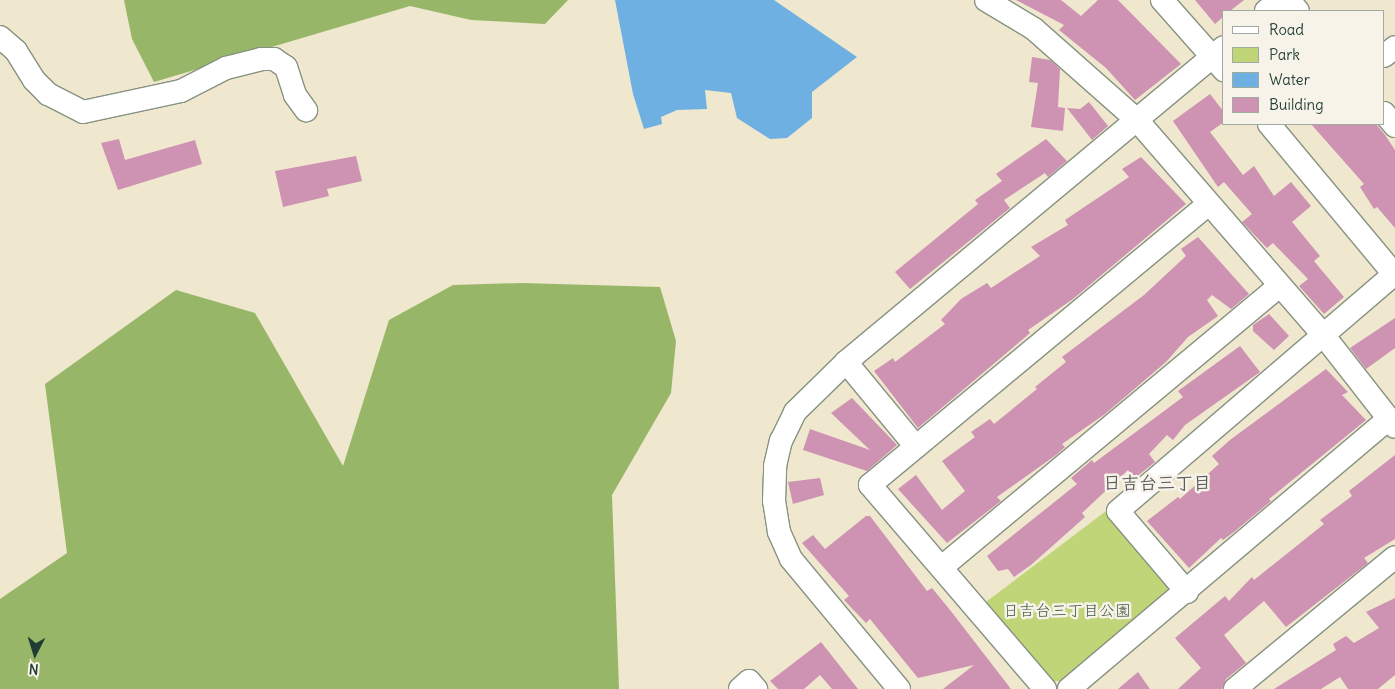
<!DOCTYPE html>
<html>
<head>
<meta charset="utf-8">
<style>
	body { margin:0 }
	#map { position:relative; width:1395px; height:689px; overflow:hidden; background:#efe7ce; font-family:Delius,"Klee One",sans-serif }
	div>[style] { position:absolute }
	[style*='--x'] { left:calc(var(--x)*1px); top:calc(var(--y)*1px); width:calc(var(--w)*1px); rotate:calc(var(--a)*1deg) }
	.green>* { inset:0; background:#c0d578 }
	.forest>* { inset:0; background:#98b668 }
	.water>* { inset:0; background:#6fb0e3 }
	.building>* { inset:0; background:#ce92b2 }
	.roads { filter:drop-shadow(1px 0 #879281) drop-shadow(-1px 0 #879281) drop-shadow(0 1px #879281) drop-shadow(0 -1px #879281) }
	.minor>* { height:22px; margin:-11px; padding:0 11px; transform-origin:11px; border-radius:11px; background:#fff }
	span { translate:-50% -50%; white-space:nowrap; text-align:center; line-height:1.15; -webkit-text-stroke:5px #f7f3e8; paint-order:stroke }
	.park-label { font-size:16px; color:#3f5b42 }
	.neighbourhood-label { font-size:18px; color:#5c5b60; font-weight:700 }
	.legend { position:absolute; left:1222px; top:10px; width:162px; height:115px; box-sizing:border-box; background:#f7f3e8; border:1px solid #a1aaa0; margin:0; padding:6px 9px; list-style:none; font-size:15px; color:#1f3d34 }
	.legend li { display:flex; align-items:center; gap:10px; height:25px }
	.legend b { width:25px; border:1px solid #a1aaa0 }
	.north { position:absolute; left:10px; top:629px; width:50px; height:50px; -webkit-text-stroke:4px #f7f3e8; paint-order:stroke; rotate:185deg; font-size:14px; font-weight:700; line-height:20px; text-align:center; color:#1f3d34 }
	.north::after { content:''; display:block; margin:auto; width:18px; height:22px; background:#1f3d34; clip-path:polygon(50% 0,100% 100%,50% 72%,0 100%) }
</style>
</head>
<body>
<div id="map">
	<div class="green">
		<i style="clip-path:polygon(1106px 511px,1171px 582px,1171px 595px,1066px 681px,1052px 681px,986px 602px)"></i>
	</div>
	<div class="forest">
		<i style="clip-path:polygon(124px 0,568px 0,545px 24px,471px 20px,410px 6px,154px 82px,132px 39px)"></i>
		<i style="clip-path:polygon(522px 283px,660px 287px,676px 341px,671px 393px,612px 495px,619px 689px,0 689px,0 599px,67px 553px,45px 384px,176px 290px,255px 313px,343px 466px,389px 320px,453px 285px)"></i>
	</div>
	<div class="water">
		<i style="clip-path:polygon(615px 0,774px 0,857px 57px,812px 92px,812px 118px,787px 138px,770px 139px,737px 118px,731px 93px,705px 90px,707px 109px,677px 110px,661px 117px,662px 124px,644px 129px,633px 94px)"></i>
	</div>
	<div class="building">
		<i style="clip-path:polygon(1016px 0,1061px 0,1081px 16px,1098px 0,1118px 0,1181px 64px,1135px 100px,1106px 68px,1059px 30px,1064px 25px)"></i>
		<i style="clip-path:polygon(1195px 0,1244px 0,1230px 11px,1224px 11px,1224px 16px,1215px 24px)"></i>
		<i style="clip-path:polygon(1032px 57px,1050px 60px,1060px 69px,1058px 107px,1065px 108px,1063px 131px,1031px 127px,1038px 83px,1029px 82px)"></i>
		<i style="clip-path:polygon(1210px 94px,1224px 112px,1224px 122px,1210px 132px,1243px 175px,1254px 166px,1274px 196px,1291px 182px,1311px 206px,1292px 222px,1320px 256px,1314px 261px,1344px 297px,1324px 314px,1299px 286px,1308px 279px,1273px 243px,1267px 248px,1242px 222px,1252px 214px,1224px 182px,1218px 187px,1173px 121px)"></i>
		<i style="clip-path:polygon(1089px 102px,1108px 126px,1092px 140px,1067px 108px,1080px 109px)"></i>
		<i style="clip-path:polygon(1311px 124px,1376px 124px,1385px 135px,1395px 150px,1395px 228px,1377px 207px,1374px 209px,1360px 187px,1364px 184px)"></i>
		<i style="clip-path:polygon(119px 139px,125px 160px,195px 140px,202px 164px,118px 190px,101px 143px)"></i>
		<i style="clip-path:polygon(1046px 139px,1067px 161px,1048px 177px,1045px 173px,1004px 200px,1010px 208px,910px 289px,895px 272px,978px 204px,975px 200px,1002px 181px,996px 174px)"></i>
		<i style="clip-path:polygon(356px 156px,362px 181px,327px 189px,329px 196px,283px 207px,275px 171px)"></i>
		<i style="clip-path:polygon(1141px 157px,1186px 204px,1073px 299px,1028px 330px,1030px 333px,918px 428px,874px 371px,893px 358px,895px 362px,945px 324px,941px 320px,961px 299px,987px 283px,991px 288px,1040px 256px,1031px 247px,1068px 225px,1065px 220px,1129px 177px,1122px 169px)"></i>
		<i style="clip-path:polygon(1198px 237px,1249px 294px,1231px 309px,1212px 295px,1207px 300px,1218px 316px,1188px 337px,1166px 362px,1105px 414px,1062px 444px,1065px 447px,1056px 455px,997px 497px,1001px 501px,947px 543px,898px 489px,916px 475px,942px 510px,965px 491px,942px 461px,975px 437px,971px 432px,990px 419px,994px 424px,1037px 389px,1035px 387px,1066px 362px,1062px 357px,1144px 295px,1186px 256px,1181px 249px)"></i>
		<i style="clip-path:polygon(1269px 314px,1289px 336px,1274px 350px,1253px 331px,1253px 325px)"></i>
		<i style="clip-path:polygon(1395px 318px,1395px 348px,1366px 369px,1350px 348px)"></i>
		<i style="clip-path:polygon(1240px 346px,1260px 372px,1185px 425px,1173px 440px,1167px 435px,1149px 454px,1155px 462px,1135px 478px,1128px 470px,1082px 513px,1085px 517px,1031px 565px,1014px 577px,1008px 569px,998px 571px,987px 556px,1077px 484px,1071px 478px,1092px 460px,1094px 463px,1183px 397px,1178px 391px)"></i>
		<i style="clip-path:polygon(1326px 369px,1348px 392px,1342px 395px,1366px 420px,1269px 499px,1271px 501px,1234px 532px,1223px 540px,1221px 538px,1189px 568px,1147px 521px,1178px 497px,1180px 499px,1219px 464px,1212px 456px,1230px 440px)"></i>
		<i style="clip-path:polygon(852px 398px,897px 445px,867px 471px,803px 450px,810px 429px,870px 450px,831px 413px)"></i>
		<i style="clip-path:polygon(1395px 455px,1395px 539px,1364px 558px,1368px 563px,1286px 627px,1264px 601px,1224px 635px,1246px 663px,1226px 679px,1222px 689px,1178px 689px,1201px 668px,1175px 638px,1225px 596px,1229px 601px,1252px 577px,1254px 580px,1324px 524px,1320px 520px,1352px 496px,1349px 491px)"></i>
		<i style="clip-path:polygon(820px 478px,824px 495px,793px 504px,788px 482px)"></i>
		<i style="clip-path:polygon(866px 516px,870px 516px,927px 591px,932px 588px,950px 610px,1011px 689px,943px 689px,974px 665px,918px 678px,870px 619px,866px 623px,844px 600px,849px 596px,802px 543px,813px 535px,825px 549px)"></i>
		<i style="clip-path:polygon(1395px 598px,1395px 675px,1378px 689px,1348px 689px,1340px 677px,1321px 689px,1274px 689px,1336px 650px,1333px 644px,1346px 636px,1354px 643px,1379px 628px,1366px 612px)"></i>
		<i style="clip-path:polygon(821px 642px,858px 689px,832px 689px,820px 675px,804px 689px,778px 689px,770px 681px)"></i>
		<i style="clip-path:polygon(1138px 672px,1150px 689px,1118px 689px)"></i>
	</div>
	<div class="roads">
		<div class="minor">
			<i style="--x:986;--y:0;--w:56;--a:31.1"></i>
			<i style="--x:1034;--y:29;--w:137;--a:41.5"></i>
			<i style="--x:1137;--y:120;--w:286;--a:49.1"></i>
			<i style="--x:1324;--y:336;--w:115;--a:52"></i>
			<i style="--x:1162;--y:0;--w:94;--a:48.5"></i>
			<i style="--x:1289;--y:0;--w:14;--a:51"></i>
			<i style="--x:1266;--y:11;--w:17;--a:-40"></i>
			<i style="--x:0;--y:37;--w:21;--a:41"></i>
			<i style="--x:16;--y:51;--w:34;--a:58"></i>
			<i style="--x:34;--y:80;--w:20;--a:45"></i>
			<i style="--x:48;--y:94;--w:39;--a:27"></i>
			<i style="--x:83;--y:112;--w:100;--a:-12.1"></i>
			<i style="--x:181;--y:91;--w:51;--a:-27.1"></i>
			<i style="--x:226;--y:68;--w:36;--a:-14"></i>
			<i style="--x:261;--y:59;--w:13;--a:0"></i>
			<i style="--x:274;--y:59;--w:14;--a:34"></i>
			<i style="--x:286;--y:67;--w:29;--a:72"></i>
			<i style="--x:295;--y:95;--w:19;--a:54"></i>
			<i style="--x:1384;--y:56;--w:14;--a:-39"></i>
			<i style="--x:1384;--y:113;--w:17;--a:50"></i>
			<i style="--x:1269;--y:124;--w:197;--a:50.2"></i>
			<i style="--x:846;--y:362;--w:110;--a:50.5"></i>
			<i style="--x:942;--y:567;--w:439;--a:-39.8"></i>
			<i style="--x:1187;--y:592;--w:106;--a:-130.4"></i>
			<i style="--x:1118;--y:511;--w:365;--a:-40.6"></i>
			<i style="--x:740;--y:689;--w:12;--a:-42"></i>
			<i style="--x:749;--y:681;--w:11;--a:49"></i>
			<i style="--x:899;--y:689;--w:169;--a:-129.7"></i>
			<i style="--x:791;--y:559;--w:30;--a:-114"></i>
			<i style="--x:779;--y:532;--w:31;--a:-99"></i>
			<i style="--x:774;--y:501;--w:35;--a:-88"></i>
			<i style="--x:775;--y:466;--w:26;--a:-77"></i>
			<i style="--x:781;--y:441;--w:32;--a:-64"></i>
			<i style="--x:795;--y:412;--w:71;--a:-44.4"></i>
			<i style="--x:846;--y:362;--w:492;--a:-39.8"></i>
			<i style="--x:1045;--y:689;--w:269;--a:-130.6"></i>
			<i style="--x:870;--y:485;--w:438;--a:-39.7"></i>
			<i style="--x:1069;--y:689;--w:418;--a:-40.2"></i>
			<i style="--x:1235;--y:689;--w:207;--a:-39.5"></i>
		</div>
	</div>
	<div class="park-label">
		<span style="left:1067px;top:610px">日吉台三丁目公園</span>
	</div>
	<div class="neighbourhood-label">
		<span style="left:1157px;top:483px">日吉台三丁目</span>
	</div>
	<ul class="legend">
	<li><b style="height:6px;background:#fff"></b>Road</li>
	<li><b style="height:14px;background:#c0d578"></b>Park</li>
	<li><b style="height:14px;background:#6fb0e3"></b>Water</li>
	<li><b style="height:14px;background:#ce92b2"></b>Building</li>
	</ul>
	<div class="north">N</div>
</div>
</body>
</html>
